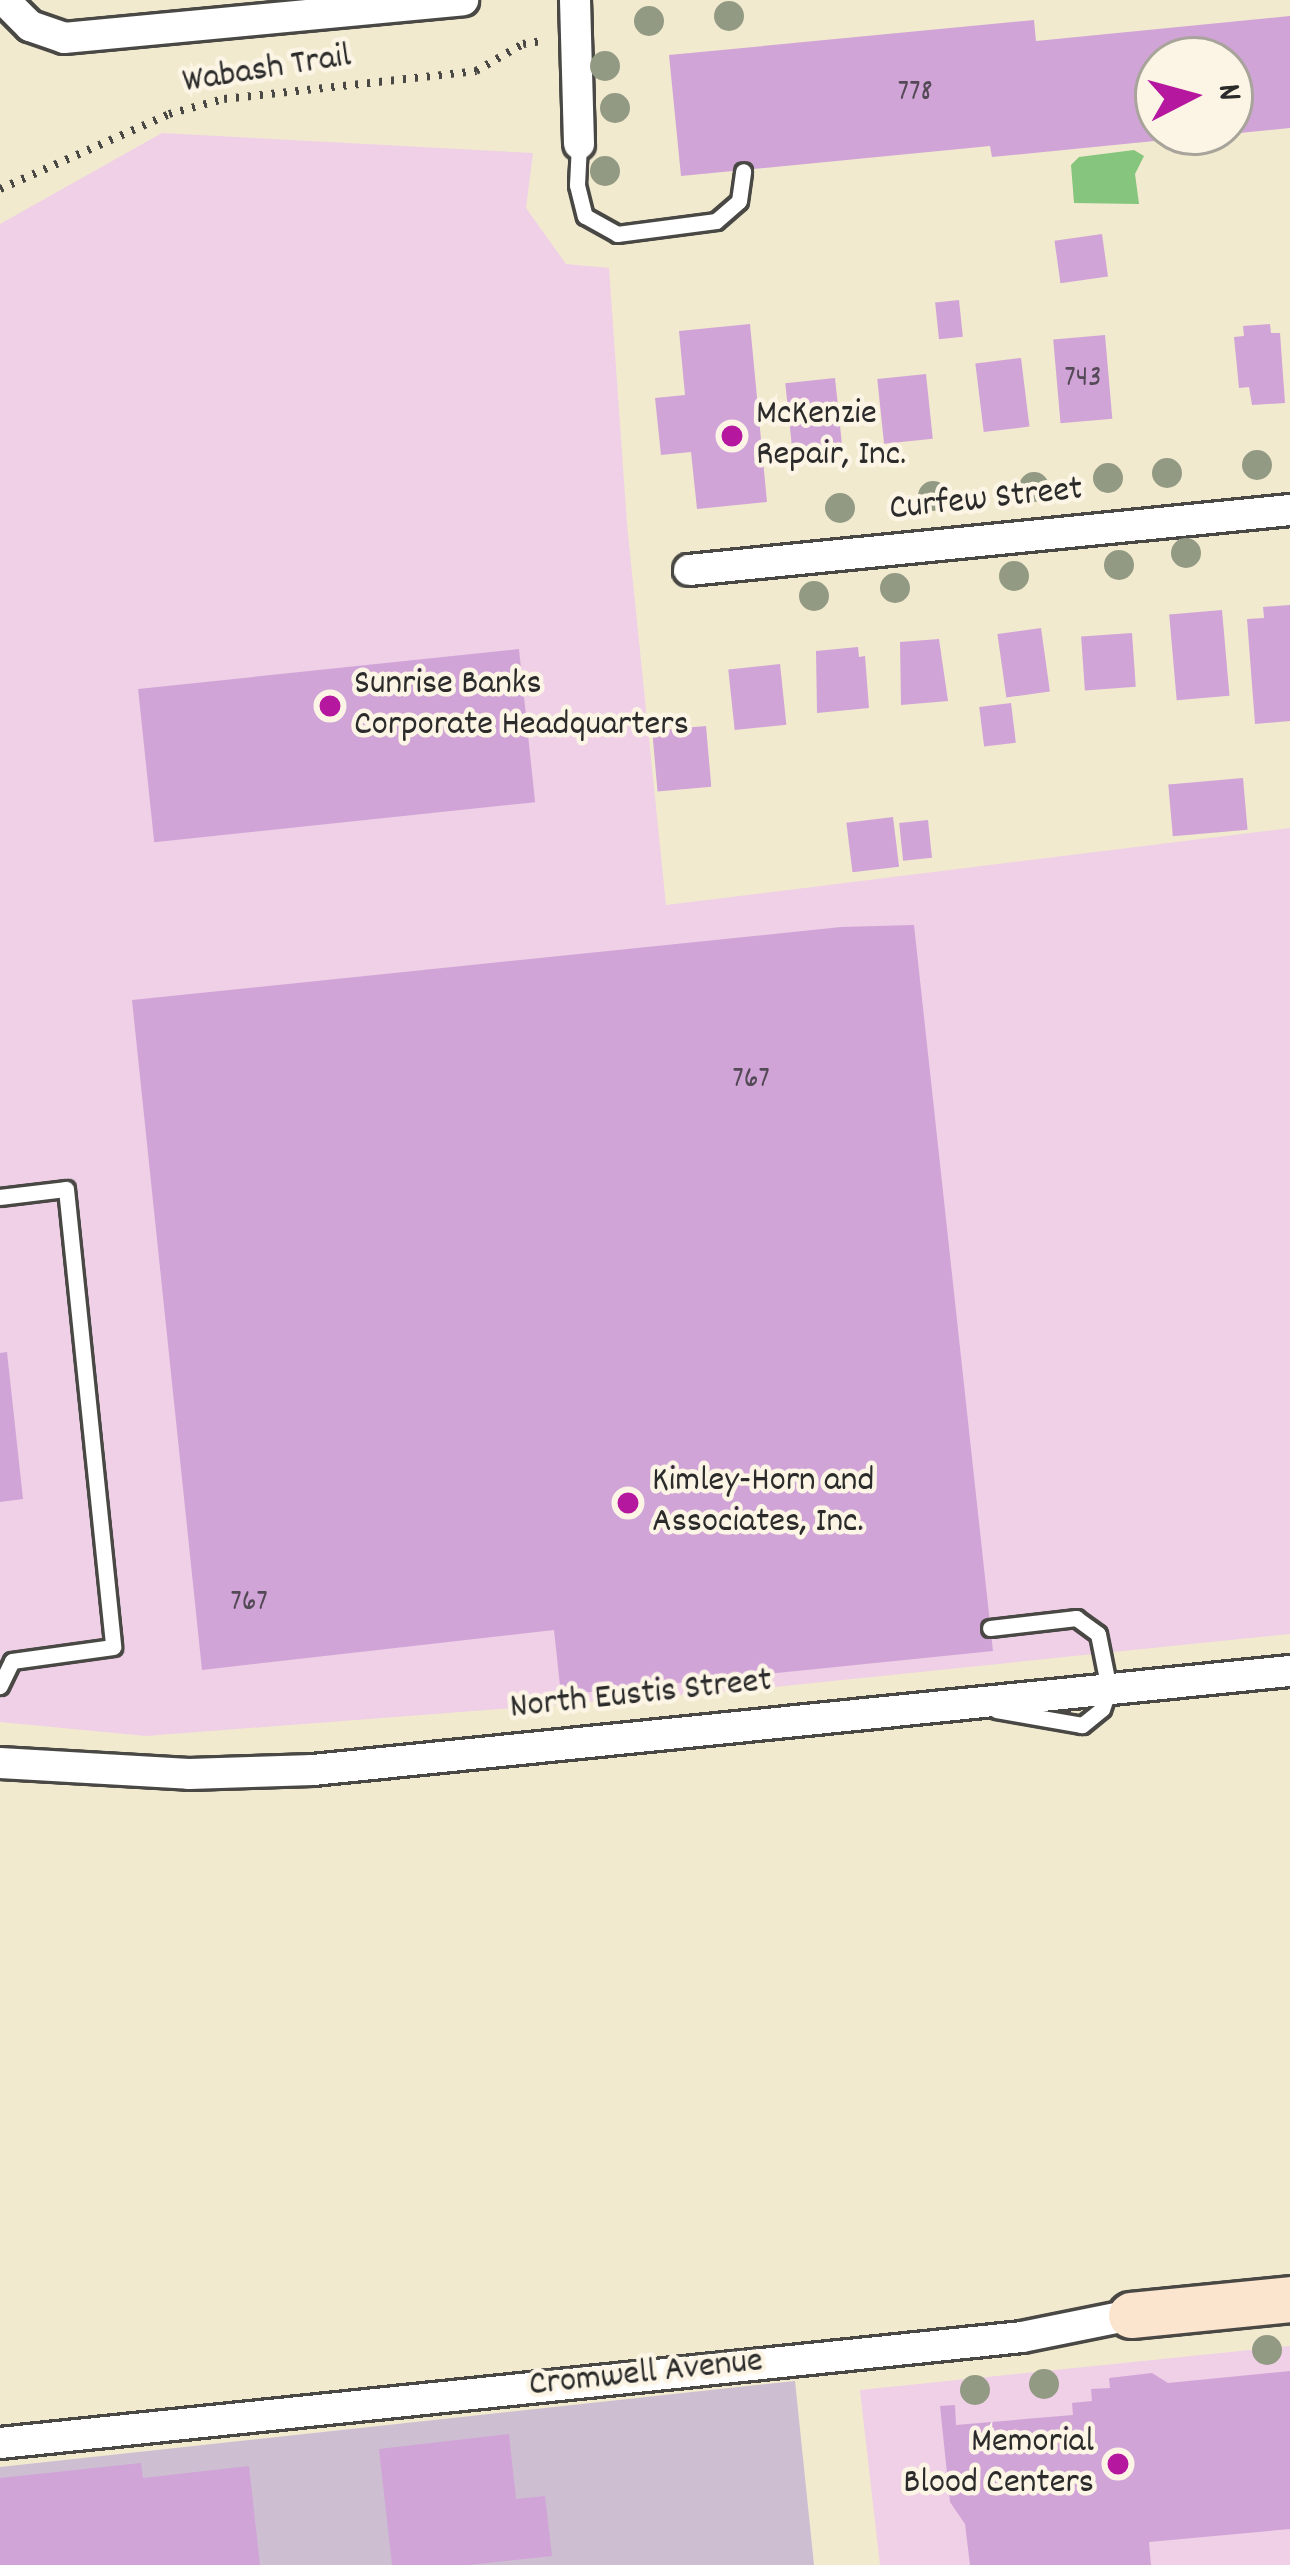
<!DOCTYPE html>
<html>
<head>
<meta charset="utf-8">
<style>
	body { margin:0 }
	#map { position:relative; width:1290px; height:2565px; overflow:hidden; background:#f1eacf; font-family:Dekko,sans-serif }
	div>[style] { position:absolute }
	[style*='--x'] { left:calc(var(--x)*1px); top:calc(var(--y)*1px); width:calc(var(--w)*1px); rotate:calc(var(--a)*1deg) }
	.built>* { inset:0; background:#efd0e6 }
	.industrial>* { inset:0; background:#cdbed2 }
	.green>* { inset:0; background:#85c57d }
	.building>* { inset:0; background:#d1a4d7; transform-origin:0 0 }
	.path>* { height:8px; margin-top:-4px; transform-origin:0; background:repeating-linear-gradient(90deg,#494844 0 3px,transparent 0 12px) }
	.roads { filter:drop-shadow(3px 0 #494844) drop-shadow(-3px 0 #494844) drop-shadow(0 3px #494844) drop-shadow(0 -3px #494844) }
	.service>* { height:15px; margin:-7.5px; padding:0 7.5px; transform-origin:7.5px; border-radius:7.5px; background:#fff }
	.minor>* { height:30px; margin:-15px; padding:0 15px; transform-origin:15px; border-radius:15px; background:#fff }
	.secondary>* { height:45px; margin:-22.5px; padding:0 22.5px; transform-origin:22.5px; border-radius:22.5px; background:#fbe5cf }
	.trees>* { width:30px; height:30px; margin:-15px; border-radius:50%; background:#939a83 }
	.dots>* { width:33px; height:33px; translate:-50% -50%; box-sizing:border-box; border:6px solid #fcf5e5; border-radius:50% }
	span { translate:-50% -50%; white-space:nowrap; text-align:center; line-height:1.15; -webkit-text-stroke:9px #fcf5e5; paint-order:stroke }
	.number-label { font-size:30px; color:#544956 }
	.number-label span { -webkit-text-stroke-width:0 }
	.street-label { font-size:36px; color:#2b2b2b }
	.poi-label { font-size:36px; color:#2b2b2b }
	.left { translate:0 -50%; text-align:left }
	.right { translate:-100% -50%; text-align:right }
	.north { position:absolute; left:1134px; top:36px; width:120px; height:120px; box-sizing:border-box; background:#fcf5e5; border:3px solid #a8a49b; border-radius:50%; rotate:84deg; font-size:33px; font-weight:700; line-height:48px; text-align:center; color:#2b2b2b }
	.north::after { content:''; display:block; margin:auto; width:42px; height:54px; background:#b5179e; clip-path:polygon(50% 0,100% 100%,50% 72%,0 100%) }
</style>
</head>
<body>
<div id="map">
	<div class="built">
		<i style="clip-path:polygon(162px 133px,533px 153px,526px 208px,566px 264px,609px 268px,627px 524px,666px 905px,1290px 828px,1290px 1634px,734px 1691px,146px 1736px,0 1722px,0 224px)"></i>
		<i style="clip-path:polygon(1290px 2346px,1290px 2565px,880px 2565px,860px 2390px)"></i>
	</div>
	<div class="industrial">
		<i style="clip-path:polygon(795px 2381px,814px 2565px,0 2565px,0 2467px)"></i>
	</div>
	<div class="green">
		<i style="clip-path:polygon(1134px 150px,1144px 156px,1135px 174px,1139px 204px,1074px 203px,1071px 165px,1079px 157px)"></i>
	</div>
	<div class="building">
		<i style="clip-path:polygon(1290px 16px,1290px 128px,1230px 134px,1230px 60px,1158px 60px,1158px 132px,1215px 135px,992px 157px,990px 146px,681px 176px,669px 55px,1034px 20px,1036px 41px)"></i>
		<i style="left:1102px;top:234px;width:43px;height:48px;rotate:82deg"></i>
		<i style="left:959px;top:300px;width:37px;height:24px;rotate:84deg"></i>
		<i style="clip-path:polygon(750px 324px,767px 502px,697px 509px,691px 452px,661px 455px,655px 398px,685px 395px,679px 331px)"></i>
		<i style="clip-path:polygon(1270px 324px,1271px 333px,1280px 333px,1285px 403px,1252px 405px,1249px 387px,1239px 388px,1234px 337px,1244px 336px,1243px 326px)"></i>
		<i style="left:1105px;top:335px;width:84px;height:52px;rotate:85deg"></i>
		<i style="left:1021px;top:358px;width:69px;height:46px;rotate:83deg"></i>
		<i style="left:926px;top:374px;width:65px;height:49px;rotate:84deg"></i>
		<i style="left:835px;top:378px;width:71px;height:50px;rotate:84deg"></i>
		<i style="clip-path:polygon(1290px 605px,1290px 721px,1255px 724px,1247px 619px,1264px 618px,1263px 607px)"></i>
		<i style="left:1222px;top:610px;width:86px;height:53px;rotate:85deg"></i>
		<i style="left:1041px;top:628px;width:64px;height:44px;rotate:82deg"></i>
		<i style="left:1132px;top:633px;width:54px;height:51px;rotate:86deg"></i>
		<i style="clip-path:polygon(939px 639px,948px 701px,901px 705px,900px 642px)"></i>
		<i style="clip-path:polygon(858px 647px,859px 657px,865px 656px,869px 708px,817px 713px,816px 651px)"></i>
		<i style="left:519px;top:649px;width:154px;height:383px;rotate:84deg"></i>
		<i style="left:780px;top:664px;width:61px;height:52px;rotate:84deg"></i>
		<i style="left:1011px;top:703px;width:40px;height:32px;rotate:83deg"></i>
		<i style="left:706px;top:726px;width:61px;height:54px;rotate:85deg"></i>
		<i style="left:1243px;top:778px;width:52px;height:75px;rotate:85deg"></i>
		<i style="left:893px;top:817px;width:50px;height:47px;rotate:83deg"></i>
		<i style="left:928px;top:820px;width:38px;height:29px;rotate:84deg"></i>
		<i style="clip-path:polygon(914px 925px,993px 1651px,561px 1695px,554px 1630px,202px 1670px,132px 1000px,841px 927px)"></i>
		<i style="clip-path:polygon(7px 1352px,23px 1499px,0 1502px,0 1353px)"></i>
		<i style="clip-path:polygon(1290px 2371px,1290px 2529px,1149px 2542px,1151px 2565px,970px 2565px,965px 2524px,950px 2502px,940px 2406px,955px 2405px,956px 2425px,1073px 2415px,1072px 2403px,1092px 2401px,1091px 2389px,1110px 2388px,1109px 2378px,1152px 2373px,1168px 2383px)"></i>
		<i style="clip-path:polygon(509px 2434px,516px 2499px,545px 2496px,552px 2556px,469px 2565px,392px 2565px,379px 2449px)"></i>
		<i style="clip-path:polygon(141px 2463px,143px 2478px,249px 2466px,260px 2565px,0 2565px,0 2478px)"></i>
	</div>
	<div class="path">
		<i style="--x:0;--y:189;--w:185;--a:-23.9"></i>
		<i style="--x:169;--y:114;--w:57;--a:-15.3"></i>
		<i style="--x:224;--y:99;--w:254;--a:-6.3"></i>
		<i style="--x:476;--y:71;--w:54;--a:-29.9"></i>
		<i style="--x:523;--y:44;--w:20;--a:-9"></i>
	</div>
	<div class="roads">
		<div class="service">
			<i style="--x:579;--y:144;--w:41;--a:92.8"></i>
			<i style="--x:577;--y:185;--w:32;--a:76"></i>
			<i style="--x:585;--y:216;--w:37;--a:29"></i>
			<i style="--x:617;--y:234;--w:100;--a:-7.5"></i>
			<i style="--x:716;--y:221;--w:30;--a:-41"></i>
			<i style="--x:739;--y:201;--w:30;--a:-82"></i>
			<i style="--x:0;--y:1197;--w:66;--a:-6.9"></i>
			<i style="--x:66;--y:1189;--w:460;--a:84.1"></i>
			<i style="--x:113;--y:1647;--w:102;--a:172.1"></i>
			<i style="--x:12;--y:1661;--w:28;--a:116"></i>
			<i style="--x:990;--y:1628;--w:87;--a:-6.6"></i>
			<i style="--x:1076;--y:1618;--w:27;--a:36"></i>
			<i style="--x:1098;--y:1634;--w:56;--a:78.7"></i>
			<i style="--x:1109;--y:1689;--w:21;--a:109"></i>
			<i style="--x:1102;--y:1709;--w:26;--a:141"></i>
			<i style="--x:1082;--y:1725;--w:87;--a:-170.1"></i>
		</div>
		<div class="minor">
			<i style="--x:4;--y:0;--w:37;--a:45"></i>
			<i style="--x:30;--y:26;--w:36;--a:19"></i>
			<i style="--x:64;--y:38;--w:401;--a:-5.4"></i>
			<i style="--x:575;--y:0;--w:144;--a:88.4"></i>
			<i style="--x:689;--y:570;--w:604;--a:-5.7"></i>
			<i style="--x:0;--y:1763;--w:189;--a:3.3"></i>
			<i style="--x:189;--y:1774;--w:124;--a:-1.8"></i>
			<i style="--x:313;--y:1770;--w:982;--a:-5.79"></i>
			<i style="--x:0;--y:2443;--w:1027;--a:-5.92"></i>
			<i style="--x:1022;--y:2337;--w:111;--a:-11.4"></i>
		</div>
		<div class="secondary">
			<i style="--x:1131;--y:2315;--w:160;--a:-5.7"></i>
		</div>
	</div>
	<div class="trees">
		<i style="left:729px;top:16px"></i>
		<i style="left:649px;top:21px"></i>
		<i style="left:605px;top:66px"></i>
		<i style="left:615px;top:108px"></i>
		<i style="left:605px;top:171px"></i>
		<i style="left:1257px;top:465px"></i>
		<i style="left:1167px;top:473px"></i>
		<i style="left:1108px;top:478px"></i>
		<i style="left:1034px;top:487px"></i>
		<i style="left:933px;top:496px"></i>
		<i style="left:840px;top:508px"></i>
		<i style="left:1186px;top:553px"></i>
		<i style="left:1119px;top:565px"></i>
		<i style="left:1014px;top:576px"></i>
		<i style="left:895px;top:588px"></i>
		<i style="left:814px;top:596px"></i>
		<i style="left:1267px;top:2350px"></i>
		<i style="left:1044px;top:2384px"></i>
		<i style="left:975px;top:2390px"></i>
	</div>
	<div class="dots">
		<i style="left:732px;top:436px;background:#b5179e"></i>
		<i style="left:330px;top:706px;background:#b5179e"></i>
		<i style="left:628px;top:1503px;background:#b5179e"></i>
		<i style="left:1118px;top:2464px;background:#b5179e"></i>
	</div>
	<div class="number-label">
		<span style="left:915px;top:94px">778</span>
		<span style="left:1083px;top:380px">743</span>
		<span style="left:751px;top:1081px">767</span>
		<span style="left:249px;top:1604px">767</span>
	</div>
	<div class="street-label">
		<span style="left:267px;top:71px;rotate:-9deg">Wabash Trail</span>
		<span style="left:986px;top:501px;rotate:-6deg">Curfew Street</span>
		<span style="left:641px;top:1696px;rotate:-6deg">North Eustis Street</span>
		<span style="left:646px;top:2375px;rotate:-6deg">Cromwell Avenue</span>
	</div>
	<div class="poi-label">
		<span class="left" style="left:756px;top:436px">McKenzie<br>Repair, Inc.</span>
		<span class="left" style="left:354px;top:706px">Sunrise Banks<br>Corporate Headquarters</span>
		<span class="left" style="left:652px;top:1503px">Kimley-Horn and<br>Associates, Inc.</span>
		<span class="right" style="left:1094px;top:2464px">Memorial<br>Blood Centers</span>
	</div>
	<div class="north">N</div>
</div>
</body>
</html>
